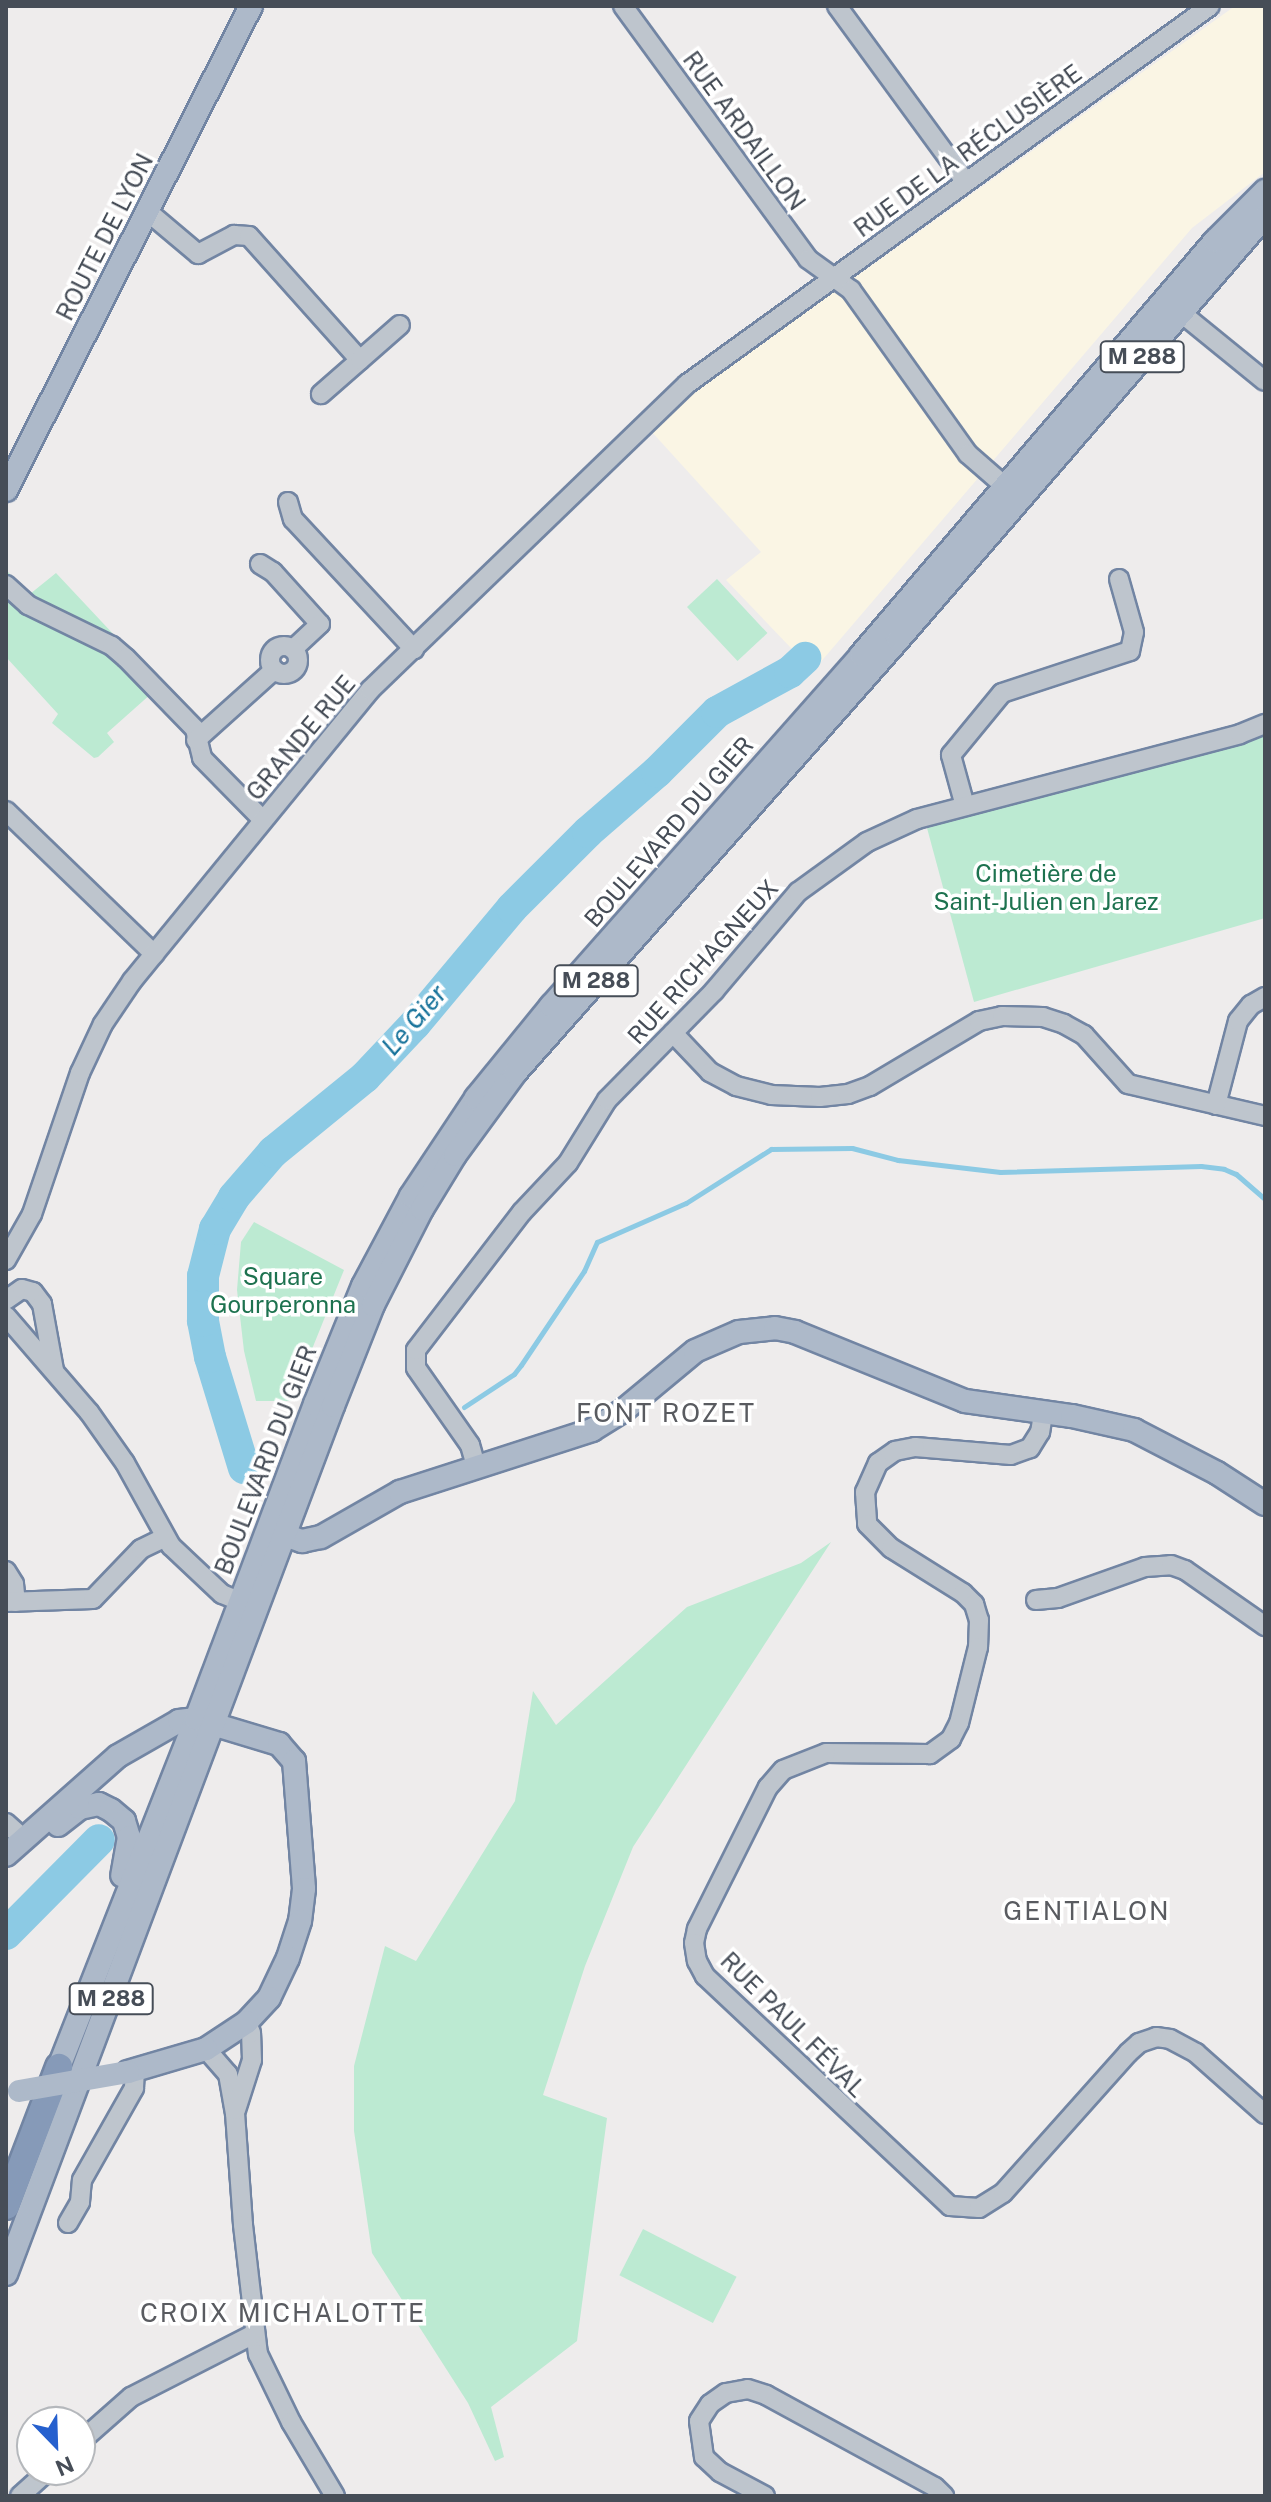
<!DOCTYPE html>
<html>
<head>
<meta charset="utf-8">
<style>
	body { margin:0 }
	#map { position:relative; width:1271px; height:2502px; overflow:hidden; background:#eeecec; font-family:"Public Sans",sans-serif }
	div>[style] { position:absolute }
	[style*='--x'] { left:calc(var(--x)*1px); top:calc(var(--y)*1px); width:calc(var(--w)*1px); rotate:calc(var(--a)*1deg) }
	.commercial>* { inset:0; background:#faf5e4 }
	.green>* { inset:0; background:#bcead2; transform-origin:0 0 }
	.stream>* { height:5px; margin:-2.5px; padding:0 2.5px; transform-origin:2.5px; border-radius:2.5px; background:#8ccae4 }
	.river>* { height:32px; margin:-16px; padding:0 16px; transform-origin:16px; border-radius:16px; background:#8ccae4 }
	.roads { filter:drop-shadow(2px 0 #7285a3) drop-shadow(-2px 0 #7285a3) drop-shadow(0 2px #7285a3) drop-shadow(0 -2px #7285a3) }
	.minor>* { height:18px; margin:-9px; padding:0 9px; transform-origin:9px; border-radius:9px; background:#bec5cd }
	.minor>.ring { margin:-9px; padding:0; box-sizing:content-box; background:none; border:18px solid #bec5cd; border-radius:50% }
	.major>* { height:22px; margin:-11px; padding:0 11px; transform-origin:11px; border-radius:11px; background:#adb9c9 }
	.highway>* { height:26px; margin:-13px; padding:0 13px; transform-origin:13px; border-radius:13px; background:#869ab8 }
	.major-bridge>* { height:22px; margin:-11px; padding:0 11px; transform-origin:11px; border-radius:11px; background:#adb9c9 }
	span { translate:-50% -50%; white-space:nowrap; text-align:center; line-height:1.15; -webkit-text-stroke:7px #fff; paint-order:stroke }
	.shield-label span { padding:2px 6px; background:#fff; border:2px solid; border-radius:6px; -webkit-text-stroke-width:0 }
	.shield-label { font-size:22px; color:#464d57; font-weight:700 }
	.street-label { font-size:24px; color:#464d57 }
	.park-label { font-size:24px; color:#1d724f }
	.water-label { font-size:26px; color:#16729a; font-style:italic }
	.neighbourhood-label { font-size:26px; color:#595b60; letter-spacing:2px }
	.frame { position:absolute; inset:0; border:8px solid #464d57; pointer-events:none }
	.north { position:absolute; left:16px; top:2406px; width:80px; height:80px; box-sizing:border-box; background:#fff; border:2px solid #b5b8bc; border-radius:50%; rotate:157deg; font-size:22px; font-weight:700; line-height:32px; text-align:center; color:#464d57 }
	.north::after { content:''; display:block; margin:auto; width:28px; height:36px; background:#2660ce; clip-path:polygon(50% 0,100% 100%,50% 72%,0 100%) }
</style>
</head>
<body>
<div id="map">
	<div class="commercial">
		<i style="clip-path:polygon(1235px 6px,1265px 6px,1265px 172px,1192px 228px,813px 671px,726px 580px,761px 552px,651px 431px,693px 388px,864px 271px)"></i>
	</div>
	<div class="green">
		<i style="clip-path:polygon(6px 570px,30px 594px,56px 573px,161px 685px,107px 733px,114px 742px,98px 757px,94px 758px,52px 723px,58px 714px,6px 657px)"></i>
		<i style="left:717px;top:579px;width:74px;height:41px;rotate:47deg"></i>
		<i style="clip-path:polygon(1265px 731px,1265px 918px,974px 1002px,927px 828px)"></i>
		<i style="clip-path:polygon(254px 1222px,344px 1270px,291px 1401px,256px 1401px,244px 1351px,237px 1290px,241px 1242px)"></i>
		<i style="clip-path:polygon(831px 1542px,633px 1847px,585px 1966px,543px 2095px,607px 2118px,577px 2341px,491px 2407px,504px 2457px,495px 2461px,468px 2403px,372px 2253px,354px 2131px,354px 2066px,385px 1946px,416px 1961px,515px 1801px,533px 1691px,556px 1725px,687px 1607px,801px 1563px)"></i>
		<i style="left:643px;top:2229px;width:105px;height:52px;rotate:27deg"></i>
	</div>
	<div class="stream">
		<i style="--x:464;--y:1407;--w:60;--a:-33.4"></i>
		<i style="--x:514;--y:1374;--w:11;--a:-52"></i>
		<i style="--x:521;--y:1365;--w:113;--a:-56.2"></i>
		<i style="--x:584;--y:1271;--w:32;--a:-66"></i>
		<i style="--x:597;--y:1242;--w:97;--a:-23.7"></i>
		<i style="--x:686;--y:1203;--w:101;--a:-32.4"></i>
		<i style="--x:771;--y:1149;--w:81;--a:-0.7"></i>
		<i style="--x:852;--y:1148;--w:48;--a:14.6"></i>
		<i style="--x:898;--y:1160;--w:103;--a:6.7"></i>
		<i style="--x:1000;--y:1172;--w:201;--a:-1.7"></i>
		<i style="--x:1201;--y:1166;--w:23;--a:7"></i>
		<i style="--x:1224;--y:1169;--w:13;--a:23"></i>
		<i style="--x:1236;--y:1174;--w:38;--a:41"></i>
	</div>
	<div class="river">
		<i style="--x:244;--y:1468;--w:116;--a:-107"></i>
		<i style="--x:210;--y:1357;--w:37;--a:-101"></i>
		<i style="--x:203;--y:1321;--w:45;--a:-90"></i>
		<i style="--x:203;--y:1276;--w:49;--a:-75.7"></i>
		<i style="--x:215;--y:1229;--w:37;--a:-59"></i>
		<i style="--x:234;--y:1197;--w:60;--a:-49.1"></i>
		<i style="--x:273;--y:1152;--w:119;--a:-39.2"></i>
		<i style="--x:365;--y:1077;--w:73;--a:-46.7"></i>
		<i style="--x:415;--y:1024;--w:151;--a:-50.1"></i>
		<i style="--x:512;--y:908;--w:107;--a:-45"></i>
		<i style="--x:588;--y:832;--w:91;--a:-41"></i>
		<i style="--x:657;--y:772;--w:85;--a:-45"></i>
		<i style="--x:717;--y:712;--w:83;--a:-28.7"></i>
		<i style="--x:790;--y:672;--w:21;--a:-43"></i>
		<i style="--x:6;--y:1934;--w:132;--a:-45.3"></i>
	</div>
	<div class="roads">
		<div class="minor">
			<i style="--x:623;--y:6;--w:313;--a:53.8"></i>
			<i style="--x:808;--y:259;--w:53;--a:35.8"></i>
			<i style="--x:851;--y:290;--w:201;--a:54.5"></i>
			<i style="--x:968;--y:454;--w:61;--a:41"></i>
			<i style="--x:837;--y:6;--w:218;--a:53.8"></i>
			<i style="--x:147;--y:211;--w:67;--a:40.1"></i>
			<i style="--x:198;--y:254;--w:41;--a:-27.8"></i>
			<i style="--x:234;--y:235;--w:15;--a:4"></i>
			<i style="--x:249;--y:236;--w:166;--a:48.2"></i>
			<i style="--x:360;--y:360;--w:52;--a:138.9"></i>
			<i style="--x:1180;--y:312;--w:109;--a:39.1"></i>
			<i style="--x:360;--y:360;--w:53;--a:-41.2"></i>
			<i style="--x:288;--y:502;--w:18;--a:74"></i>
			<i style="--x:293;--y:519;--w:178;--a:47.1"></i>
			<i style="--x:260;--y:564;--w:15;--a:32"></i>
			<i style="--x:273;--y:572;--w:70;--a:47.9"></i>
			<i style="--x:320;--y:624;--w:37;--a:137"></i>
			<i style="--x:6;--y:585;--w:30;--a:42"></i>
			<i style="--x:28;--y:605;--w:93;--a:26"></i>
			<i style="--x:112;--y:646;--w:18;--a:41"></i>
			<i style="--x:126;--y:658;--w:99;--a:45.8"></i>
			<i style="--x:195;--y:729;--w:30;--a:76"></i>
			<i style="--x:202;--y:758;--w:87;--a:45.5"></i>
			<i class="ring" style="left:270px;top:646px;width:10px;height:10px"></i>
			<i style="--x:196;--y:740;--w:105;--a:-41.9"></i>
			<i style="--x:965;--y:806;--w:53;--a:-105.4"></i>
			<i style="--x:951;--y:755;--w:80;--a:-50.6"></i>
			<i style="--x:1002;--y:693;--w:135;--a:-18.2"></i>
			<i style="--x:1130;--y:651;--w:19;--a:-78"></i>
			<i style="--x:1134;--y:632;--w:55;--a:-105.8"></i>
			<i style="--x:6;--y:811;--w:206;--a:44"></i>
			<i style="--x:673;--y:1033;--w:54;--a:46.5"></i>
			<i style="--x:710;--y:1072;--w:30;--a:28"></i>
			<i style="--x:736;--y:1086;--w:36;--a:14"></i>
			<i style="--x:771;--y:1095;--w:49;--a:2.3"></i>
			<i style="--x:820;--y:1097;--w:28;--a:-6"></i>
			<i style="--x:848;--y:1094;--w:23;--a:-20"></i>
			<i style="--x:870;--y:1086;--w:127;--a:-30.8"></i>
			<i style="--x:979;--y:1021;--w:24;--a:-12"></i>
			<i style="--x:1002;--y:1016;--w:41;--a:1.4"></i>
			<i style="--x:1043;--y:1017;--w:22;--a:18"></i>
			<i style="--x:1064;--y:1024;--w:23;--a:29"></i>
			<i style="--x:1084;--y:1035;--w:66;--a:48.1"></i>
			<i style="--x:1128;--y:1084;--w:141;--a:13.1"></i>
			<i style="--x:1216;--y:1105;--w:87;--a:-75.3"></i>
			<i style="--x:1238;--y:1021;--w:21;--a:-51"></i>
			<i style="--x:1251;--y:1005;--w:16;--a:-30"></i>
			<i style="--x:6;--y:1260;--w:53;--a:-60.5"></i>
			<i style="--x:32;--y:1214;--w:149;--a:-71.2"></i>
			<i style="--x:80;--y:1073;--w:54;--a:-64.9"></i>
			<i style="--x:103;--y:1024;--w:52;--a:-56"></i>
			<i style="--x:132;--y:981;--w:376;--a:-50.7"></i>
			<i style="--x:370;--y:690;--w:441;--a:-44"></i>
			<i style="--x:687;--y:384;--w:645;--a:-35.86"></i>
			<i style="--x:6;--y:1300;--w:19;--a:-35"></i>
			<i style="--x:22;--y:1289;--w:11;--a:15"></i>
			<i style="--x:33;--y:1292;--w:15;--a:53"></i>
			<i style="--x:42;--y:1304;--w:67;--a:79.7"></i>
			<i style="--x:6;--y:1316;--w:127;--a:49.2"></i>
			<i style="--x:89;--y:1412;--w:62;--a:54.8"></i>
			<i style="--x:125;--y:1463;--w:95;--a:61"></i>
			<i style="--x:171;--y:1546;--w:70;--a:43.3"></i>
			<i style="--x:222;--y:1594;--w:32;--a:22"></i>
			<i style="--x:1043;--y:1414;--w:18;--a:99"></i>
			<i style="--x:1040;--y:1432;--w:19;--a:122"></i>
			<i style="--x:1030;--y:1448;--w:20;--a:160"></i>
			<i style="--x:1011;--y:1455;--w:96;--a:-175.2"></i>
			<i style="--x:915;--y:1447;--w:20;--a:169"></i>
			<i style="--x:895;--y:1451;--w:21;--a:145"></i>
			<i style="--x:878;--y:1463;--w:32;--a:114"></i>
			<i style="--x:865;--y:1492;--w:32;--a:86"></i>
			<i style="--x:867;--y:1524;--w:34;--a:45"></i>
			<i style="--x:891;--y:1548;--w:85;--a:32"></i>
			<i style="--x:963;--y:1593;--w:16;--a:45"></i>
			<i style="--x:974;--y:1604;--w:17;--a:73"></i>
			<i style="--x:979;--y:1620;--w:27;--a:92"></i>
			<i style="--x:978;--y:1647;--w:78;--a:104"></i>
			<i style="--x:959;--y:1723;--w:18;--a:117"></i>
			<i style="--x:951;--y:1739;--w:26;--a:144"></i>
			<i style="--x:930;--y:1754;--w:104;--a:-179.4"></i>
			<i style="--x:826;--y:1753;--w:46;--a:158.4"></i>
			<i style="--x:783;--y:1770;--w:23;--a:131"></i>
			<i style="--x:768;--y:1787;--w:159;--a:116.6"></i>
			<i style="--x:697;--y:1929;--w:14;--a:102"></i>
			<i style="--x:694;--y:1943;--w:18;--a:81"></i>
			<i style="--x:697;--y:1961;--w:17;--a:62"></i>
			<i style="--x:705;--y:1976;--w:336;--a:43.2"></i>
			<i style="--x:950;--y:2206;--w:29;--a:4"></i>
			<i style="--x:979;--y:2208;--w:28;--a:-32"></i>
			<i style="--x:1003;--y:2193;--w:188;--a:-48.2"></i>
			<i style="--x:1128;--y:2053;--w:15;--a:-42"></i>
			<i style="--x:1139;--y:2043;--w:18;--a:-19"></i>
			<i style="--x:1156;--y:2037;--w:14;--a:8"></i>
			<i style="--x:1170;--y:2039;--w:30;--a:28"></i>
			<i style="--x:1196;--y:2053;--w:92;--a:41.5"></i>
			<i style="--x:476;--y:1466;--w:22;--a:-106"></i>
			<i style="--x:470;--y:1445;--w:94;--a:-125"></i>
			<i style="--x:416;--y:1368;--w:18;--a:-90"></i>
			<i style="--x:416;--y:1350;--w:174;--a:-52.5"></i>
			<i style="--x:522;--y:1212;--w:67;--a:-46.8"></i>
			<i style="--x:568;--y:1163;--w:74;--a:-58.2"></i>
			<i style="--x:607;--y:1100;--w:153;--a:-45.5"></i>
			<i style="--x:714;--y:991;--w:130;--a:-49.7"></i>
			<i style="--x:798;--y:892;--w:85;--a:-35.9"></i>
			<i style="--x:867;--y:842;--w:55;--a:-24.7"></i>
			<i style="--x:917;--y:819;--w:334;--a:-14.7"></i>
			<i style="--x:1240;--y:734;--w:27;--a:-22"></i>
			<i style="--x:6;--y:1571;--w:15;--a:58"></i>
			<i style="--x:14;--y:1584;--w:18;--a:84"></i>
			<i style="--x:1036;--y:1600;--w:22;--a:-5"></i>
			<i style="--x:1058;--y:1598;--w:92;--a:-19.6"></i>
			<i style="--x:1145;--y:1567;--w:26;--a:-4"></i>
			<i style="--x:1171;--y:1565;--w:15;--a:20"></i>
			<i style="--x:1185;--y:1570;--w:98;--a:35"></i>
			<i style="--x:6;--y:1602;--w:87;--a:-2"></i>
			<i style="--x:93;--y:1599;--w:69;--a:-46.2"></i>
			<i style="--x:141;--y:1549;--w:25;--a:-26"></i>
			<i style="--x:6;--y:1823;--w:24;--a:42"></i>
			<i style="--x:206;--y:2049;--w:33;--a:49"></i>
			<i style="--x:228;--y:2074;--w:40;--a:80"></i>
			<i style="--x:235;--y:2113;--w:112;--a:85.9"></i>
			<i style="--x:243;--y:2225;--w:130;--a:83.4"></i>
			<i style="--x:258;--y:2354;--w:76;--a:64.1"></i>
			<i style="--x:291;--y:2422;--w:86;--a:59.3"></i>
			<i style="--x:236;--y:2110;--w:52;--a:-72.3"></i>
			<i style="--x:252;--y:2060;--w:27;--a:-92"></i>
			<i style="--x:251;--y:2033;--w:12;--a:-110"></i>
			<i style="--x:68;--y:2223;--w:24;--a:-60"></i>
			<i style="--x:80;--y:2202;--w:22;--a:-85"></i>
			<i style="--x:82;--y:2180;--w:106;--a:-60.5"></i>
			<i style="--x:134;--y:2088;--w:18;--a:-87"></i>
			<i style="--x:80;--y:2442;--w:68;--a:-41.4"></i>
			<i style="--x:131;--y:2397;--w:138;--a:-27.1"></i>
			<i style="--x:20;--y:2496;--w:39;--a:-42"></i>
			<i style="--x:765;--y:2496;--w:51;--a:-151.9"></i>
			<i style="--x:720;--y:2472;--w:22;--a:-137"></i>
			<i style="--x:704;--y:2457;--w:36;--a:-98"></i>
			<i style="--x:699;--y:2421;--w:20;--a:-57"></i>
			<i style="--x:710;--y:2404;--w:19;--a:-35"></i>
			<i style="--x:726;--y:2393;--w:22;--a:-10"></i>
			<i style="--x:748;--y:2389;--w:19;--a:18"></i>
			<i style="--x:766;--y:2395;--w:192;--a:28.6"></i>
			<i style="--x:935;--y:2487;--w:13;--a:45"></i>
		</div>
		<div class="major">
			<i style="--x:6;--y:490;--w:542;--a:-63.15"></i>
			<i style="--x:274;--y:1531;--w:30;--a:20"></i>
			<i style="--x:302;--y:1541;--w:19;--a:-12"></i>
			<i style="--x:321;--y:1537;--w:91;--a:-29.7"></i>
			<i style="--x:400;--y:1492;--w:202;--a:-17.9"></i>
			<i style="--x:592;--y:1430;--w:38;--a:-32"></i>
			<i style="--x:624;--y:1410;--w:92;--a:-39.7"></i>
			<i style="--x:695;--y:1351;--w:48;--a:-23.4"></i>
			<i style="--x:739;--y:1332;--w:36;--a:-6"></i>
			<i style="--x:775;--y:1328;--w:20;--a:11"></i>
			<i style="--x:795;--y:1332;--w:183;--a:22.1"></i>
			<i style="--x:965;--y:1401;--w:108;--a:8"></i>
			<i style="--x:1072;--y:1416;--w:64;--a:12.7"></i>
			<i style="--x:1134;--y:1430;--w:93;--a:27.4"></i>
			<i style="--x:1217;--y:1473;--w:57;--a:32.9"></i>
			<i style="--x:58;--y:1825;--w:28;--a:-38"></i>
			<i style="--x:80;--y:1808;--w:19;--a:-12"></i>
			<i style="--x:99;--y:1804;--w:13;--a:27"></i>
			<i style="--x:111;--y:1810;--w:17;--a:40"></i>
			<i style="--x:124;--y:1821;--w:17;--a:73"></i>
			<i style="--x:129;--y:1837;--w:39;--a:100"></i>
			<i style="--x:6;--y:1855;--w:149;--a:-41.5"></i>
			<i style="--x:118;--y:1756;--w:70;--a:-29.8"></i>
			<i style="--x:179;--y:1721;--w:17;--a:-7"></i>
			<i style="--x:196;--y:1719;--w:87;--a:16.8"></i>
			<i style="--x:279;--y:1744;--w:23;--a:49"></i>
			<i style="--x:294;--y:1761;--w:128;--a:85.5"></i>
			<i style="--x:304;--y:1889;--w:32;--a:97"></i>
			<i style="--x:300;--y:1921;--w:39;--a:108"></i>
			<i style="--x:288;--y:1958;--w:44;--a:115.4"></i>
			<i style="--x:269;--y:1998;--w:33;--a:133"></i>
			<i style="--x:247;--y:2022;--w:49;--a:146.6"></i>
			<i style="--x:206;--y:2049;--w:81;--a:163.6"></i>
			<i style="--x:59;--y:2067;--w:374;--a:-68.5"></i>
			<i style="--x:196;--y:1719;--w:337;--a:-69.3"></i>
			<i style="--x:315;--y:1404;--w:127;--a:-67.9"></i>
			<i style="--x:363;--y:1286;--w:102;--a:-61.9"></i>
			<i style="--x:411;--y:1196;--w:118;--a:-56.4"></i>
			<i style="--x:476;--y:1098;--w:119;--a:-50.8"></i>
			<i style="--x:551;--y:1006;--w:468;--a:-48.5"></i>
			<i style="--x:861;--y:655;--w:545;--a:-49.47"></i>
			<i style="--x:1215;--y:241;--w:71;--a:-45"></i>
			<i style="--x:6;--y:2274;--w:928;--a:-69.36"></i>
			<i style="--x:333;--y:1406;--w:109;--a:-68.4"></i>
			<i style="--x:373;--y:1305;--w:108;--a:-63"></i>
			<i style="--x:422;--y:1209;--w:63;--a:-58.6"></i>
			<i style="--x:455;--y:1155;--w:102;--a:-53.8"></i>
			<i style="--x:515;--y:1073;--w:578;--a:-48.51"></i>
			<i style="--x:898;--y:640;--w:561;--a:-49.12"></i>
		</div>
		<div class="highway">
			<i style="--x:6;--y:2206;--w:149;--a:-69.1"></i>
		</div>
	</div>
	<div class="major-bridge">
		<i style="--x:19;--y:2091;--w:111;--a:-9.9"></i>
	</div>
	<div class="shield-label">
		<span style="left:1142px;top:357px">M 288</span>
		<span style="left:596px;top:981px">M 288</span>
		<span style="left:111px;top:1999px">M 288</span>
	</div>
	<div class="street-label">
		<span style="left:744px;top:131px;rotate:54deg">RUE ARDAILLON</span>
		<span style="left:968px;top:151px;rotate:-36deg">RUE DE LA RÉCLUSIÈRE</span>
		<span style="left:105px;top:237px;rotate:-63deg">ROUTE DE LYON</span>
		<span style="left:301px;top:738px;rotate:-50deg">GRANDE RUE</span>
		<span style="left:669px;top:832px;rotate:-49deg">BOULEVARD DU GIER</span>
		<span style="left:703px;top:962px;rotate:-48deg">RUE RICHAGNEUX</span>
		<span style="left:266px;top:1460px;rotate:-69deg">BOULEVARD DU GIER</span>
		<span style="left:793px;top:2025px;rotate:45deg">RUE PAUL FÉVAL</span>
	</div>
	<div class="park-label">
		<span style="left:1046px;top:888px">Cimetière de<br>Saint-Julien en Jarez</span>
		<span style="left:283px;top:1291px">Square<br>Gourperonna</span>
	</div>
	<div class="water-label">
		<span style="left:414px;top:1020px;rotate:-49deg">Le Gier</span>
	</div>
	<div class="neighbourhood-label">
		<span style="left:666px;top:1413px">FONT ROZET</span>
		<span style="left:1087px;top:1911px">GENTIALON</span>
		<span style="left:283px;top:2313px">CROIX MICHALOTTE</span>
	</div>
	<div class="frame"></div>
	<div class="north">N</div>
</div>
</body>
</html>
